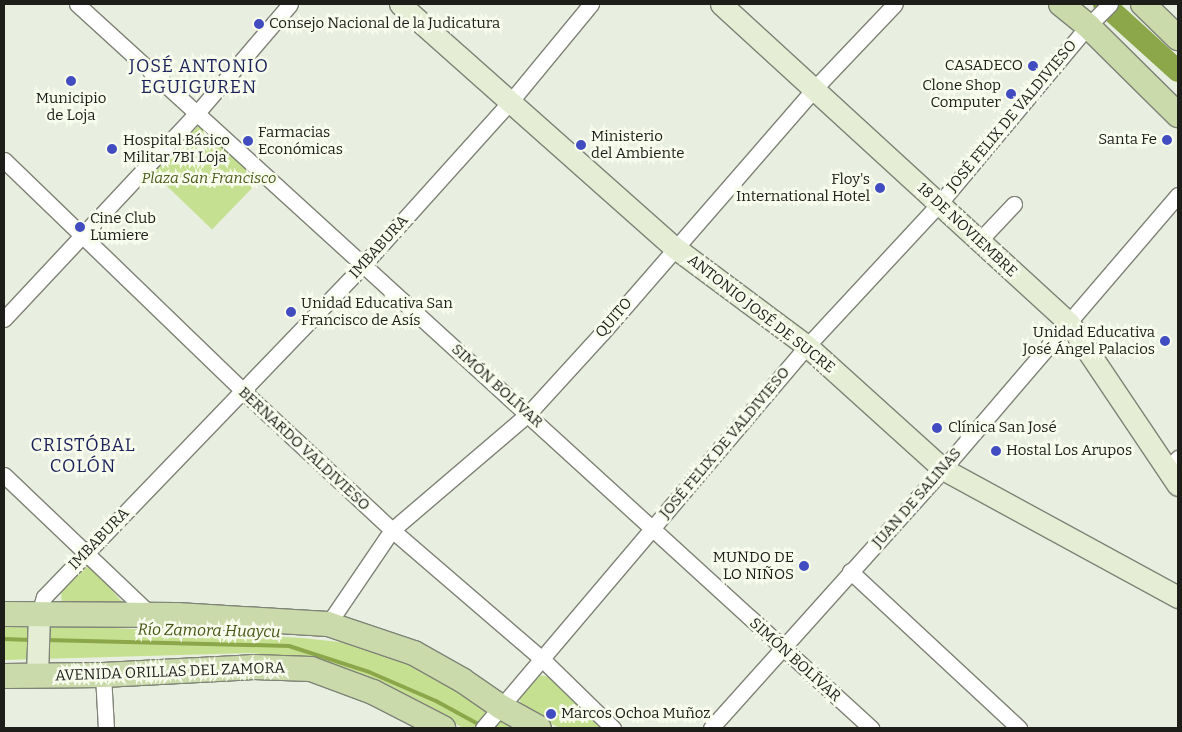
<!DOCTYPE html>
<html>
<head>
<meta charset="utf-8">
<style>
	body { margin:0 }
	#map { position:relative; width:1182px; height:732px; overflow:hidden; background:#e9efe0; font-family:Bitter,serif }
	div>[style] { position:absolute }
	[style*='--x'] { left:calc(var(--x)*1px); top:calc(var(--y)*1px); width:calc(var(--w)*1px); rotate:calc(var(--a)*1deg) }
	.green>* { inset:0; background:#c6e091; transform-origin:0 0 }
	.stream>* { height:4px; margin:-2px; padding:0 2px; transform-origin:2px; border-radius:2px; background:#8ba74a }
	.river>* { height:22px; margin:-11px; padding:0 11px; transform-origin:11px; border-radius:11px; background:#8ba74a }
	.roads { filter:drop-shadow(1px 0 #7f8377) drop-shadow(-1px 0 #7f8377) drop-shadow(0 1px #7f8377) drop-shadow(0 -1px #7f8377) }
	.street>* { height:15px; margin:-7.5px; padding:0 7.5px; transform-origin:7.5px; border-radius:7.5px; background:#fff }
	.secondary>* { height:21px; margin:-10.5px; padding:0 10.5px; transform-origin:10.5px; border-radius:10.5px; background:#e5edd4 }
	.primary>* { height:24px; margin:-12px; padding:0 12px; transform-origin:12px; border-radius:12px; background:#cbdaaa }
	.dots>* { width:14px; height:14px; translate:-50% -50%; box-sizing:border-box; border:2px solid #f7fced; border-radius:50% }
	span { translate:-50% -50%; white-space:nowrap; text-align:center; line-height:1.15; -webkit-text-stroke:5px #f7fced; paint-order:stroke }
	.poi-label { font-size:15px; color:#1d1e19 }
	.left { translate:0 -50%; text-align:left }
	.right { translate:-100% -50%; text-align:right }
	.street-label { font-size:15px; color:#1d1e19 }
	.park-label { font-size:15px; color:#4c5e1d; font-style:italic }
	.water-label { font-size:16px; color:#445613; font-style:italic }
	.quarter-label { font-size:18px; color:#1b225a; letter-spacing:1px }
	.frame { position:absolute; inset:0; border:5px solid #1d1e19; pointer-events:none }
</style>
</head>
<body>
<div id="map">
	<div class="green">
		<i style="left:201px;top:123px;width:82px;height:69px;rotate:44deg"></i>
		<i style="clip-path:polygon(88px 563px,124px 604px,62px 605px,61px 592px)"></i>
		<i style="clip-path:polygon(4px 627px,116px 628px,303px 638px,356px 644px,437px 675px,527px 728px,463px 728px,406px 696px,309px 660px,251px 653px,4px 660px)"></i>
		<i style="clip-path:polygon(538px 675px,550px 677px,602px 728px,559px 728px,522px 708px,519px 696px)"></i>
	</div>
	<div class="stream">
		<i style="--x:4;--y:639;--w:27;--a:2"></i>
		<i style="--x:46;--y:640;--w:243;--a:1.4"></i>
		<i style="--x:289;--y:646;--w:84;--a:18"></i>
		<i style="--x:369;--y:672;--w:73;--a:23.4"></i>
		<i style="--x:436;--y:701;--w:50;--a:28.6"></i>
	</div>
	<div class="river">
		<i style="--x:1104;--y:4;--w:100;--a:42.2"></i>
	</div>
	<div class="roads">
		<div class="street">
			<i style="--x:77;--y:4;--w:1075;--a:42.36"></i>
			<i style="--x:4;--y:160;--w:332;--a:44"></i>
			<i style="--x:243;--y:391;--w:204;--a:43"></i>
			<i style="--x:392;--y:530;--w:198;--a:40.7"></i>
			<i style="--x:542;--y:659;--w:99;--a:44.2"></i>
			<i style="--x:979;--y:241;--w:51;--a:-46.6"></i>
			<i style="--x:4;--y:319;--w:282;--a:-46.9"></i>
			<i style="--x:197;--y:113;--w:143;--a:-49.5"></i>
			<i style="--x:1167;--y:469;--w:16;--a:-45"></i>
			<i style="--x:4;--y:475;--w:203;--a:43.6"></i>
			<i style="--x:850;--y:571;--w:231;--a:42.9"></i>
			<i style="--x:39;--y:614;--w:18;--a:-74"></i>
			<i style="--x:44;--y:597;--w:462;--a:-46.1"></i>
			<i style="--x:364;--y:264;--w:219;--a:-48"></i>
			<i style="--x:511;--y:101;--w:126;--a:-50.5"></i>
			<i style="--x:328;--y:624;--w:114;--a:-55.8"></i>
			<i style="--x:392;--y:530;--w:179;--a:-40.5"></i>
			<i style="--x:528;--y:414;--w:110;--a:-47.6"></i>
			<i style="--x:602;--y:333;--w:323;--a:-49"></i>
			<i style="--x:814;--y:89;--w:117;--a:-46.4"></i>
			<i style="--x:103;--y:675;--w:53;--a:86.8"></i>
			<i style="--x:483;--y:728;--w:501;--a:-49.7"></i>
			<i style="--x:807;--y:346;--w:194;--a:-47.1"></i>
			<i style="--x:939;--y:204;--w:232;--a:-50.1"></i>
			<i style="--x:1088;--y:26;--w:31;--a:-45"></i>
			<i style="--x:711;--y:728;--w:348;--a:-48.1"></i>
			<i style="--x:943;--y:469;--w:361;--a:-49.4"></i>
		</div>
		<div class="secondary">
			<i style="--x:400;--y:4;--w:366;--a:41.6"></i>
			<i style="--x:674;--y:247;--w:166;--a:36.7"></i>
			<i style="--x:807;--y:346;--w:183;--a:42.1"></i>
			<i style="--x:943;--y:469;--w:268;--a:28.6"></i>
			<i style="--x:721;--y:4;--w:472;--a:42.5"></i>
			<i style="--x:1069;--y:323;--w:195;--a:56.1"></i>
			<i style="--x:37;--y:675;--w:61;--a:-88.1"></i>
		</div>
		<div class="primary">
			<i style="--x:1061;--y:4;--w:35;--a:39"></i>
			<i style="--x:1088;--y:26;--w:127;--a:44.7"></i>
			<i style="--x:1143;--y:4;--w:49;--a:44.2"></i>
			<i style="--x:4;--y:614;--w:173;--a:0.3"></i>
			<i style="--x:177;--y:615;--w:151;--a:3.4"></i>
			<i style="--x:328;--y:624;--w:91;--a:18.6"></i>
			<i style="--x:414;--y:653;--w:55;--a:29.4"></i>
			<i style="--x:462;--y:680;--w:47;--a:34.7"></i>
			<i style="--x:501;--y:707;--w:43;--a:28.9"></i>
			<i style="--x:4;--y:676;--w:99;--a:-0.6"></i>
			<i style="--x:103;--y:675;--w:151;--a:-3"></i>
			<i style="--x:254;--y:667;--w:57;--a:2"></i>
			<i style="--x:311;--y:669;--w:66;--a:20.4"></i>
			<i style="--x:373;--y:692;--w:79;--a:27.2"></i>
		</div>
	</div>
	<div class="dots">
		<i style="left:259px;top:24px;background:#414cc0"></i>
		<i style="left:1033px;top:66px;background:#414cc0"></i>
		<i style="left:71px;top:81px;background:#414cc0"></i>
		<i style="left:1011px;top:94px;background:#414cc0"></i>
		<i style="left:1167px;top:140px;background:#414cc0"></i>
		<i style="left:248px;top:141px;background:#414cc0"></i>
		<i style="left:581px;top:145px;background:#414cc0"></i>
		<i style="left:112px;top:149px;background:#414cc0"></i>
		<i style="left:880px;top:188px;background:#414cc0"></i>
		<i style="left:80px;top:227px;background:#414cc0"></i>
		<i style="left:291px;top:312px;background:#414cc0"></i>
		<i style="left:1165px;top:341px;background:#414cc0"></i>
		<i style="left:937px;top:428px;background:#414cc0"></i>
		<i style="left:996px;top:451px;background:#414cc0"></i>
		<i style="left:804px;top:566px;background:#414cc0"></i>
		<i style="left:551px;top:714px;background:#414cc0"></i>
	</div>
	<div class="poi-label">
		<span class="left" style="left:269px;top:24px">Consejo Nacional de la Judicatura</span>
		<span class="right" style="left:1023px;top:66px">CASADECO</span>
		<span class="right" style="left:1001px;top:94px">Clone Shop<br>Computer</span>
		<span style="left:71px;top:107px">Municipio<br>de Loja</span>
		<span class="left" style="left:258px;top:141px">Farmacias<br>Económicas</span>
		<span class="left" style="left:591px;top:145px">Ministerio<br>del Ambiente</span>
		<span class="left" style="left:123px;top:149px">Hospital Básico<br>Militar 7BI Loja</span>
		<span class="right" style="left:1157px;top:140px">Santa Fe</span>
		<span class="right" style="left:870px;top:188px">Floy's<br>International Hotel</span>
		<span class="left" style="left:90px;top:227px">Cine Club<br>Lumiere</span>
		<span class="left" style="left:301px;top:312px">Unidad Educativa San<br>Francisco de Asís</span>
		<span class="right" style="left:1155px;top:341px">Unidad Educativa<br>José Ángel Palacios</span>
		<span class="left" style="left:948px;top:428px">Clínica San José</span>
		<span class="left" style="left:1006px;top:451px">Hostal Los Arupos</span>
		<span class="right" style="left:794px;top:566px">MUNDO DE<br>LO NIÑOS</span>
		<span class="left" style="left:561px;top:714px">Marcos Ochoa Muñoz</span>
	</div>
	<div class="street-label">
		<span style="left:1012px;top:116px;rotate:-50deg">JOSÉ FELIX DE VALDIVIESO</span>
		<span style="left:967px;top:230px;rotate:43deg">18 DE NOVIEMBRE</span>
		<span style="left:379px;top:247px;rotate:-48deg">IMBABURA</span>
		<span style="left:761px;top:314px;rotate:38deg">ANTONIO JOSÉ DE SUCRE</span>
		<span style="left:614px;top:318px;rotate:-49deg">QUITO</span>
		<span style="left:497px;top:386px;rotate:42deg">SIMÓN BOLÍVAR</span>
		<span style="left:725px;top:443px;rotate:-50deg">JOSÉ FELIX DE VALDIVIESO</span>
		<span style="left:304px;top:449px;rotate:43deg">BERNARDO VALDIVIESO</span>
		<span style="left:917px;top:498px;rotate:-49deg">JUAN DE SALINAS</span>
		<span style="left:99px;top:539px;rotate:-46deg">IMBABURA</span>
		<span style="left:795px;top:660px;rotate:42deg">SIMÓN BOLÍVAR</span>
		<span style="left:170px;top:672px;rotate:-2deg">AVENIDA ORILLAS DEL ZAMORA</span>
	</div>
	<div class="park-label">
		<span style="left:209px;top:179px">Plaza San Francisco</span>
	</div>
	<div class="water-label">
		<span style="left:209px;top:631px;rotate:1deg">Río Zamora Huaycu</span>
	</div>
	<div class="quarter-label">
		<span style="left:199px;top:77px">JOSÉ ANTONIO<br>EGUIGUREN</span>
		<span style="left:83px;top:456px">CRISTÓBAL<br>COLÓN</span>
	</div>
	<div class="frame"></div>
</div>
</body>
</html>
